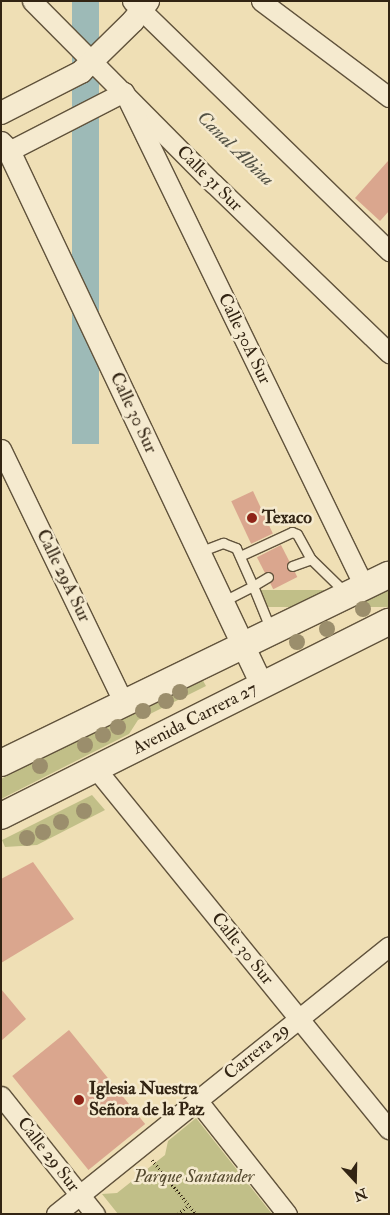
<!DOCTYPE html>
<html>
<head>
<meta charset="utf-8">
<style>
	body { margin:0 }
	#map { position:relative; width:390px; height:1215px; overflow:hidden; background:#efdfb5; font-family:"IM FELL Double Pica",serif }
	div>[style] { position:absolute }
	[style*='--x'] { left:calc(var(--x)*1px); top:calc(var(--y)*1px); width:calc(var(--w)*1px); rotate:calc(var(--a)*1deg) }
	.green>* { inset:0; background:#c1bf88; transform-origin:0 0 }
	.water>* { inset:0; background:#9dbab7; transform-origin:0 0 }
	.building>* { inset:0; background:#daa68e; transform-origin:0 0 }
	.path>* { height:3px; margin-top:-1.5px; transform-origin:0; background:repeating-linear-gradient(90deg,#322413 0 1px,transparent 0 3.5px) }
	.roads { filter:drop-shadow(1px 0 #61533c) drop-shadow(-1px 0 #61533c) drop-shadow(0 1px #61533c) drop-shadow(0 -1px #61533c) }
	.service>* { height:9px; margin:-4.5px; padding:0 4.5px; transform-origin:4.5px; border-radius:4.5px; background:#f5eacf }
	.minor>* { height:19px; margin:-9.5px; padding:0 9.5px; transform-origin:9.5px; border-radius:9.5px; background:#f5eacf }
	.tertiary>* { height:22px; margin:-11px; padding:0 11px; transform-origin:11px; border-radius:11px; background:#f5eacf }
	.secondary>* { height:26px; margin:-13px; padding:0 13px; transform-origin:13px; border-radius:13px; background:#f5eacf }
	.trees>* { width:16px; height:16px; margin:-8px; border-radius:50%; background:#9b8e6c }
	.dots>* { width:14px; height:14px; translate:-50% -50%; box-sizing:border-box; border:2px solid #f5eacf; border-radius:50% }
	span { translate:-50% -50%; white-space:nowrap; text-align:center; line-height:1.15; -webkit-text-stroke:5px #f5eacf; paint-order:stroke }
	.street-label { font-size:18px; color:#322413 }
	.poi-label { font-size:18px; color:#322413; font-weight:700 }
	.left { translate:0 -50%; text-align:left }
	.park-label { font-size:18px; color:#564b30; font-style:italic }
	.water-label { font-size:19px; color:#525144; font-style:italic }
	.frame { position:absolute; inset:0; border:2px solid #322413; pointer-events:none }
	.north { position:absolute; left:330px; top:1155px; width:50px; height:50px; -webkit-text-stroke:4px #f5eacf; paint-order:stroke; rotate:159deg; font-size:14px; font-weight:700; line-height:20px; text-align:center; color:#322413 }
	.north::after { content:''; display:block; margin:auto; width:18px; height:22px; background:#322413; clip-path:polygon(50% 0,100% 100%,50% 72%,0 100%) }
</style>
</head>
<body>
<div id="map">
	<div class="green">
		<i style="left:389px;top:590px;width:17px;height:131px;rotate:90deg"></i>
		<i style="clip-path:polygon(201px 677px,206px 686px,138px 720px,129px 734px,1px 799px,1px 779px)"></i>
		<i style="clip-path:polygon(92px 795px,105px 810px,37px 845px,5px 847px,2px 840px)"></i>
		<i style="clip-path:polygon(196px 1118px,272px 1214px,118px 1214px,102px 1194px,117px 1193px,165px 1155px,168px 1141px)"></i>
	</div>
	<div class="water">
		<i style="left:72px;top:1px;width:27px;height:443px"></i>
	</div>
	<div class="building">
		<i style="clip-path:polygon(388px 161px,389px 211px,380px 221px,355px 198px)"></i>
		<i style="left:253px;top:491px;width:47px;height:24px;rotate:65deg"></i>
		<i style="left:281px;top:545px;width:36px;height:27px;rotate:63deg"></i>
		<i style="clip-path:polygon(33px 862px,74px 919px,1px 963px,1px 879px)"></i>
		<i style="clip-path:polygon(1px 989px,26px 1019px,1px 1041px)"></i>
		<i style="left:69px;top:1030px;width:121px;height:73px;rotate:51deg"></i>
	</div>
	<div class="path">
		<i style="--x:152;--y:1160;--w:70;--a:50.8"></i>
		<i style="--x:178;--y:1214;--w:14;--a:-39"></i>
	</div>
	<div class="roads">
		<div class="service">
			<i style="--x:199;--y:552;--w:26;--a:-21"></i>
			<i style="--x:223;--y:543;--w:14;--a:21"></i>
			<i style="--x:236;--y:548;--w:42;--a:65.9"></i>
			<i style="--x:253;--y:586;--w:34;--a:153"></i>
			<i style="--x:240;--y:556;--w:57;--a:-24.8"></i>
			<i style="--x:292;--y:532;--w:5;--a:22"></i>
			<i style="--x:297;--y:534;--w:29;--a:61"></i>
			<i style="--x:292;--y:566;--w:20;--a:-20"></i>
			<i style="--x:311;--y:559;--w:49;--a:44.2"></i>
			<i style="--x:268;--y:577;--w:17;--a:149"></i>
			<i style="--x:253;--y:586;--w:48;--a:67.8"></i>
		</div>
		<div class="minor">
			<i style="--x:32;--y:1;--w:257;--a:45.2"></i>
			<i style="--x:213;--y:183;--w:245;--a:44"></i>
			<i style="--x:132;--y:1;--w:359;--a:44.2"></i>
			<i style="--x:261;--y:1;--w:160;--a:36.9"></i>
			<i style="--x:124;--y:92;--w:549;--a:64.09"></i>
			<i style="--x:9;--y:151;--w:129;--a:-27.2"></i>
			<i style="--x:1;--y:449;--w:282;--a:64.2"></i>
			<i style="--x:96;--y:769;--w:464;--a:50.9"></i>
			<i style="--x:1;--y:1096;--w:151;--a:51.5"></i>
			<i style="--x:197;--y:1100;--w:145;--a:51.7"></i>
			<i style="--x:56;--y:1214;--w:427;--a:-38.8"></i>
		</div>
		<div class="tertiary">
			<i style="--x:1;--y:113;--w:90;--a:-27.1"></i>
			<i style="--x:81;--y:72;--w:73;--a:-44.4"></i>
			<i style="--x:133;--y:21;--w:25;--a:-53"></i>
			<i style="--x:1;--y:143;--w:11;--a:45"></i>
			<i style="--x:9;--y:151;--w:591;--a:64.65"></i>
		</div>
		<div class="secondary">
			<i style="--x:1;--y:763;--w:431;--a:-25.9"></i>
			<i style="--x:1;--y:816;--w:434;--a:-26.6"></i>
		</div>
	</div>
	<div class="trees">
		<i style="left:363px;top:609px"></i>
		<i style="left:327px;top:629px"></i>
		<i style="left:297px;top:642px"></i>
		<i style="left:180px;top:692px"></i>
		<i style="left:166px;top:701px"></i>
		<i style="left:143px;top:711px"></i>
		<i style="left:118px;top:727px"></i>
		<i style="left:103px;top:735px"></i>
		<i style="left:85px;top:745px"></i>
		<i style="left:40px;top:766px"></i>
		<i style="left:84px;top:811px"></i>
		<i style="left:61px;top:822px"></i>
		<i style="left:43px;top:832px"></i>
		<i style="left:27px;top:838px"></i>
	</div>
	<div class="dots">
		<i style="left:252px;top:518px;background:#8f2418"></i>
		<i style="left:79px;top:1100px;background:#8f2418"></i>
	</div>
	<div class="street-label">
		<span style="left:209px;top:179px;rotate:45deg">Calle 31 Sur</span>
		<span style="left:244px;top:339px;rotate:64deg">Calle 30A Sur</span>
		<span style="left:133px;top:413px;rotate:65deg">Calle 30 Sur</span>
		<span style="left:63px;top:576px;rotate:64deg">Calle 29A Sur</span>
		<span style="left:195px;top:719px;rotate:-27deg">Avenida Carrera 27</span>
		<span style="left:242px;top:949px;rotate:51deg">Calle 30 Sur</span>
		<span style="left:257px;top:1052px;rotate:-39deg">Carrera 29</span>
		<span style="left:48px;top:1155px;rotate:52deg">Calle 29 Sur</span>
	</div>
	<div class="poi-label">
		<span class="left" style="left:262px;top:518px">Texaco</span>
		<span class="left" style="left:89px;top:1100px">Iglesia Nuestra<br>Señora de la Paz</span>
	</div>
	<div class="park-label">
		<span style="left:194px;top:1177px">Parque Santander</span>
	</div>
	<div class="water-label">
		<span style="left:235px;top:149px;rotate:44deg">Canal Albina</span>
	</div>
	<div class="frame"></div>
	<div class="north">N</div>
</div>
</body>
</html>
